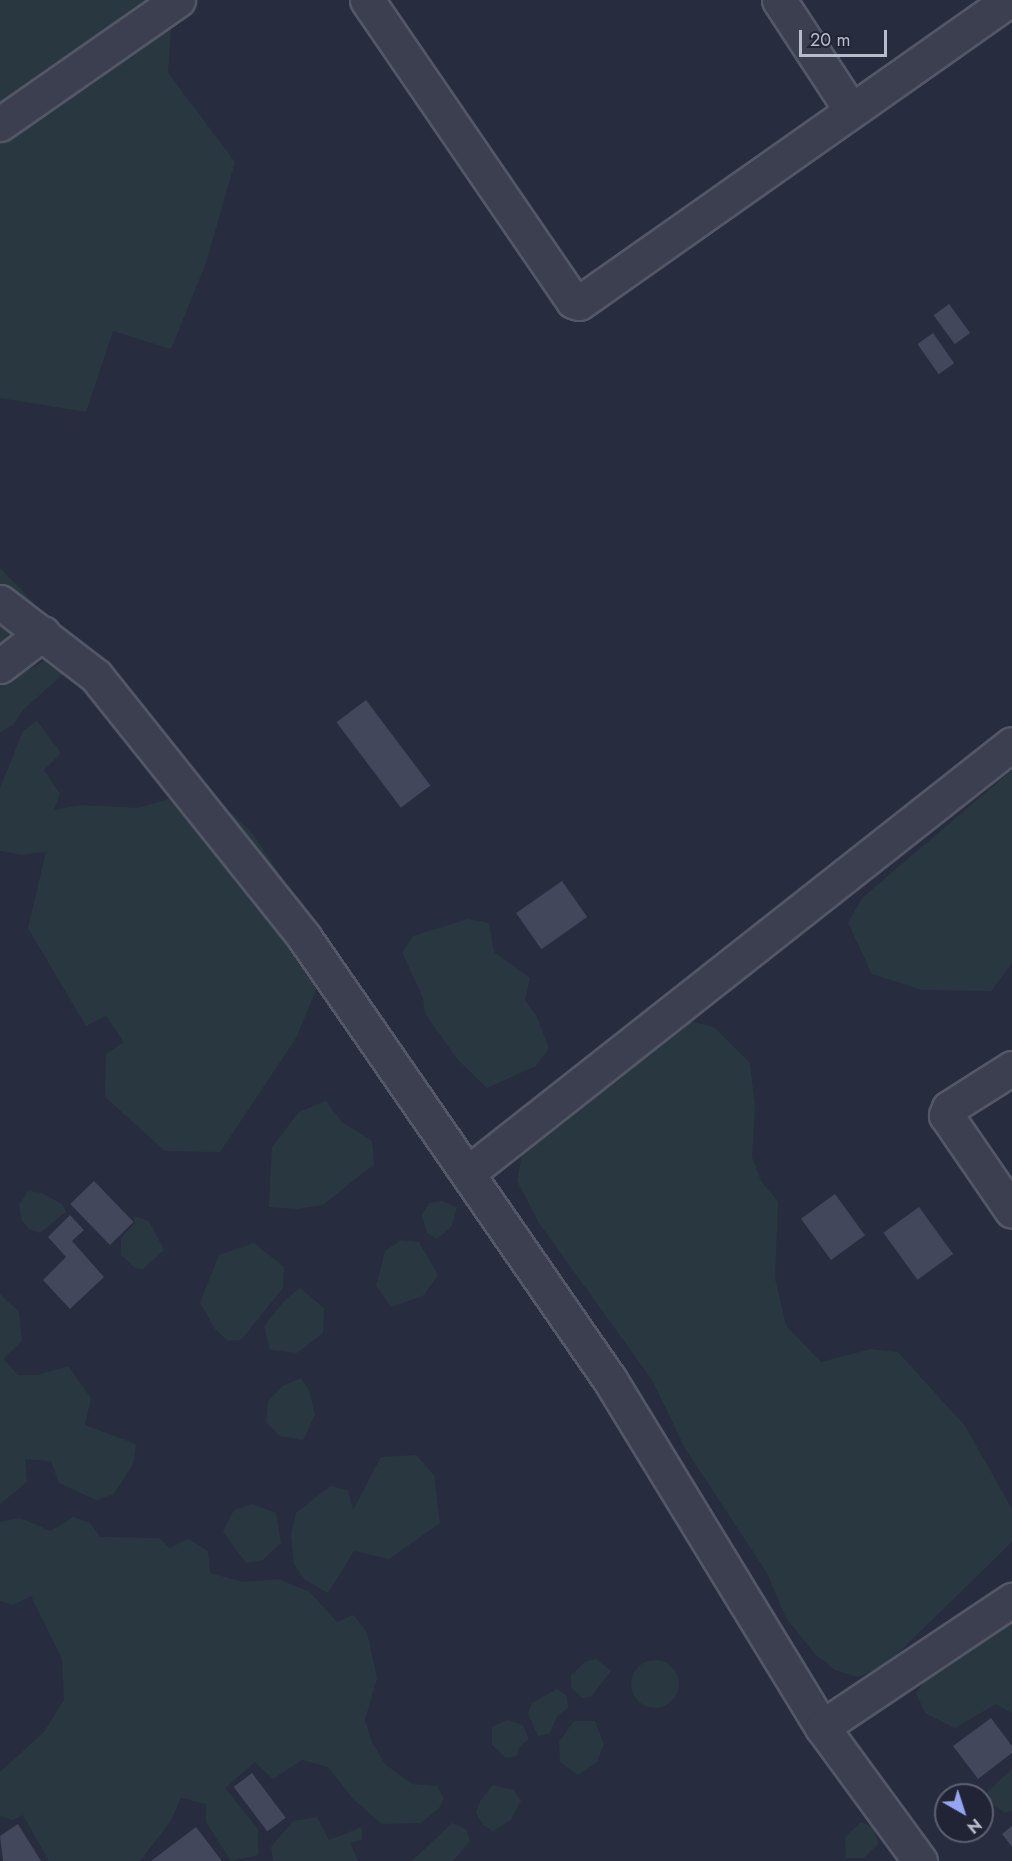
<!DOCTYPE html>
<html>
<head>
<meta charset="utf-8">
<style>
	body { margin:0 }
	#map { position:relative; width:1012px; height:1861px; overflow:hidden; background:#272c3f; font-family:Jost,sans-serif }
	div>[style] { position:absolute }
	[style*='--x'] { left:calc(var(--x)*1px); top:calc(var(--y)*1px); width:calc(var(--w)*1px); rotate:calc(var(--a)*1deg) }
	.green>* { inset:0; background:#293840 }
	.round { border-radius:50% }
	.building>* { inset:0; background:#42475c; transform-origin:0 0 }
	.roads { filter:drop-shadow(2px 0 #535766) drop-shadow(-2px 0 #535766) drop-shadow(0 2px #535766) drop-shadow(0 -2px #535766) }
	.street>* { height:33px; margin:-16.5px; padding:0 16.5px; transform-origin:16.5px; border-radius:16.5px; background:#3b3f4f }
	span { translate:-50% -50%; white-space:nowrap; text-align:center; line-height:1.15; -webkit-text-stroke:5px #202434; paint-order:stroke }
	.north { position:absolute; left:934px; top:1783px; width:60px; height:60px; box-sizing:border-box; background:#202434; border:2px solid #5d6070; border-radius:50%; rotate:141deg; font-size:16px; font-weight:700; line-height:24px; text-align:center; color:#b8bbc9 }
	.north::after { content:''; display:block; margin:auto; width:21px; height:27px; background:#95a5f1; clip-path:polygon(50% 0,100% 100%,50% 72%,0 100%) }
	.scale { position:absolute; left:799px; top:30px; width:88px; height:27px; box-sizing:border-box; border:3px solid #b8bbc9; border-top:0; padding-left:8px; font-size:18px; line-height:21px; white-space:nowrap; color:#b8bbc9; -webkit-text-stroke:4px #202434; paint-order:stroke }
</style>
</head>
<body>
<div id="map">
	<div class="green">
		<i style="clip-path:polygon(0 0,173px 0,168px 73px,235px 162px,206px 263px,171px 349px,113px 331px,86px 412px,0 398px)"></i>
		<i style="clip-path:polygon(0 568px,34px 603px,27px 629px,0 660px)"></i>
		<i style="clip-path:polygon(91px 647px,95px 659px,71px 667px,24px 709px,13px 725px,0 732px,0 684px,60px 653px)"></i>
		<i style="clip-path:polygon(37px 721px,61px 753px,44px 770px,60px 794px,54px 810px,81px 805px,138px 808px,205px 788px,253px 834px,317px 931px,320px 981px,296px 1038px,220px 1152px,165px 1151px,105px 1097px,106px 1054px,124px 1042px,106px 1016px,86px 1026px,28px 928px,46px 852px,22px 855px,0 851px,0 788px,23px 731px)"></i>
		<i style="clip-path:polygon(1012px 770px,1012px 963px,991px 991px,922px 990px,872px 974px,848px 923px,862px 898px)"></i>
		<i style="clip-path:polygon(468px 919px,489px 923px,494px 952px,530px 978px,525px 1000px,536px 1015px,549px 1048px,536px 1066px,487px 1088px,457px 1059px,425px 1013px,423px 998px,402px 952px,413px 936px)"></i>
		<i style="clip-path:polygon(689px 1021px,714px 1027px,750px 1063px,755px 1108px,752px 1157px,761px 1181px,778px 1202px,775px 1278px,786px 1326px,821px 1362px,871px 1349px,898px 1352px,965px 1426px,1012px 1509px,1012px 1542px,897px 1654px,879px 1668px,857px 1677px,835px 1670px,816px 1655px,786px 1618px,767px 1573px,686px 1450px,652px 1380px,539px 1223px,517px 1181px,522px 1155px,538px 1132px,665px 1032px)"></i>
		<i style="clip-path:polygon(326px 1101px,342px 1122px,372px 1141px,374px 1164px,323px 1205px,297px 1209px,269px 1207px,272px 1147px,299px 1112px)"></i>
		<i style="clip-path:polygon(28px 1191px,42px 1193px,62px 1204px,66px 1212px,40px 1233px,29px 1229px,22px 1221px,19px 1205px)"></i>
		<i style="clip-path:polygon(442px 1201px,457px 1207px,452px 1226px,437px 1239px,427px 1233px,422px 1215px,429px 1203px)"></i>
		<i style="clip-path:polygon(133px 1216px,149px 1221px,164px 1250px,143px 1269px,135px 1268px,121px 1255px,121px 1238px,135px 1223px)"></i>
		<i style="clip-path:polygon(401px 1240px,419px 1242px,438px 1275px,423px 1296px,391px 1307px,376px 1286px,385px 1251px)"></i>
		<i style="clip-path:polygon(254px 1243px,284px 1267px,283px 1288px,241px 1340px,228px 1341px,214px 1328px,200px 1302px,219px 1255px)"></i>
		<i style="clip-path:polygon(300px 1288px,324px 1308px,323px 1333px,297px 1353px,270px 1350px,264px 1326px,285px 1300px)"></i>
		<i style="clip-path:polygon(0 1294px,19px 1312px,22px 1341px,3px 1359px,18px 1375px,38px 1375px,68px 1366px,91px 1398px,85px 1425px,136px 1444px,133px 1464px,114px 1494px,96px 1500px,59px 1483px,51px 1461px,25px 1459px,27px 1482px,0 1504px)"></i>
		<i style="clip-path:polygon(301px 1378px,309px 1390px,315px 1415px,303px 1440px,280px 1436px,266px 1422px,268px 1401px,283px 1386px)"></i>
		<i style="clip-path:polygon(416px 1455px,434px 1475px,440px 1523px,389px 1559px,354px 1551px,328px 1593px,305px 1580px,294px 1564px,291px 1535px,296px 1513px,330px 1486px,348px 1490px,353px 1510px,381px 1457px)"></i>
		<i style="clip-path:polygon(252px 1504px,276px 1513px,281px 1543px,263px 1560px,246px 1563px,223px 1532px,234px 1510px)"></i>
		<i style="clip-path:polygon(73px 1517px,90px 1523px,100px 1537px,159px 1538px,170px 1548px,188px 1539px,208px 1551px,210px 1573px,243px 1582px,279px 1579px,310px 1592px,337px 1622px,353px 1615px,367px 1632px,377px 1678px,365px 1720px,372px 1742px,385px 1764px,412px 1784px,437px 1786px,444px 1798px,439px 1808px,421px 1823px,382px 1824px,354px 1800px,328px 1767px,302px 1760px,273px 1779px,255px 1762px,225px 1788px,258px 1829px,258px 1855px,231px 1861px,206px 1822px,206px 1804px,181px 1798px,170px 1822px,140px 1861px,49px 1861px,23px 1815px,12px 1820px,0 1816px,0 1772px,44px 1732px,64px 1700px,62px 1659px,31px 1596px,13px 1605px,0 1601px,0 1522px,20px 1518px,51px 1531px)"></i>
		<i style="clip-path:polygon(1012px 1611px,1012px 1713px,996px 1704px,955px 1728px,925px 1713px,916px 1693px,947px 1652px)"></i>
		<i style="clip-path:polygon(596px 1659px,611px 1671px,591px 1697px,582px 1698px,571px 1687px,571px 1676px,585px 1662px)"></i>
		<i class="round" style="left:631px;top:1660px;width:48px;height:48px"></i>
		<i style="clip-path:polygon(557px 1689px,567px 1696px,568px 1708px,557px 1716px,550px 1733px,538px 1736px,528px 1714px,532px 1703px)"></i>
		<i style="clip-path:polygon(507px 1720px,523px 1725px,529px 1739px,519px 1747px,517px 1756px,506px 1758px,492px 1745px,492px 1727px)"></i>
		<i style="clip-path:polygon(574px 1721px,595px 1721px,604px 1744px,597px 1762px,578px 1775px,560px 1762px,559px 1742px)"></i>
		<i style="clip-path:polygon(1012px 1769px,1012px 1811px,1005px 1813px,982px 1797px)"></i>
		<i style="clip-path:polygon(493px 1785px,514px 1790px,521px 1801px,511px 1820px,493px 1831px,484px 1826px,476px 1813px,480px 1801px)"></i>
		<i style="clip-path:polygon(317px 1817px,329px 1840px,362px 1827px,362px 1840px,350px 1843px,358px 1861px,273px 1861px,271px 1847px,293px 1821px)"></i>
		<i style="clip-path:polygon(861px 1822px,874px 1828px,878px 1844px,864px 1858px,846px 1858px,845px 1837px)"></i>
		<i style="clip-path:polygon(452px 1823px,466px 1829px,470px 1841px,453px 1861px,412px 1861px)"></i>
	</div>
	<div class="building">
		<i style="left:949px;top:304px;width:36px;height:19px;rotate:54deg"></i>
		<i style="left:933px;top:333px;width:37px;height:19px;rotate:55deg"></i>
		<i style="left:366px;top:700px;width:107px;height:37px;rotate:53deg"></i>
		<i style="left:562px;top:881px;width:44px;height:56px;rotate:55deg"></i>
		<i style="left:94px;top:1181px;width:57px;height:33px;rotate:46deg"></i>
		<i style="left:835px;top:1194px;width:51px;height:42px;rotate:54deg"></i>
		<i style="left:919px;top:1207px;width:58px;height:44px;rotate:54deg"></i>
		<i style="clip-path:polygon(70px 1215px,84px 1230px,72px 1241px,104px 1277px,70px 1309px,43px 1280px,66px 1257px,48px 1237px)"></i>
		<i style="clip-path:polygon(991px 1718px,1012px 1746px,1012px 1753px,978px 1779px,953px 1746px)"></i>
		<i style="left:252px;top:1773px;width:56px;height:23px;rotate:53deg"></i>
		<i style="clip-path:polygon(18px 1824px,41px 1861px,3px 1861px,0 1836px)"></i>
		<i style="clip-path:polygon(1012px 1826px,1012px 1847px,1002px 1834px)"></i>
		<i style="clip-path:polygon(196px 1827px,222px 1861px,151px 1861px)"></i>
	</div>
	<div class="roads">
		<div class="street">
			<i style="--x:367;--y:0;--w:365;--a:55.6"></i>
			<i style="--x:573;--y:301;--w:6;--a:18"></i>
			<i style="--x:579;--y:303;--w:526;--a:-35.17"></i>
			<i style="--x:779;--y:0;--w:131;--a:56.8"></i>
			<i style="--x:0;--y:124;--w:217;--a:-34.9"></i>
			<i style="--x:0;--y:602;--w:121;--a:37.6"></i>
			<i style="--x:96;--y:676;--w:334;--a:51.4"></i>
			<i style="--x:304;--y:937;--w:538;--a:55.37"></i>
			<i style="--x:610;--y:1380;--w:407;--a:58.6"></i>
			<i style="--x:822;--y:1727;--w:166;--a:53.8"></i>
			<i style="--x:0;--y:666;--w:54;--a:-37.5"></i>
			<i style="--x:1012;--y:1068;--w:75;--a:147.6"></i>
			<i style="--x:949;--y:1108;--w:8;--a:113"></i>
			<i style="--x:946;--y:1115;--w:116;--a:55.5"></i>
			<i style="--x:469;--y:1172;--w:691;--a:-38.25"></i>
			<i style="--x:822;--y:1727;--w:229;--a:-33.8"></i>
		</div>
	</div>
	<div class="north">N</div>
	<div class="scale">20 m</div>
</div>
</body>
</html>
